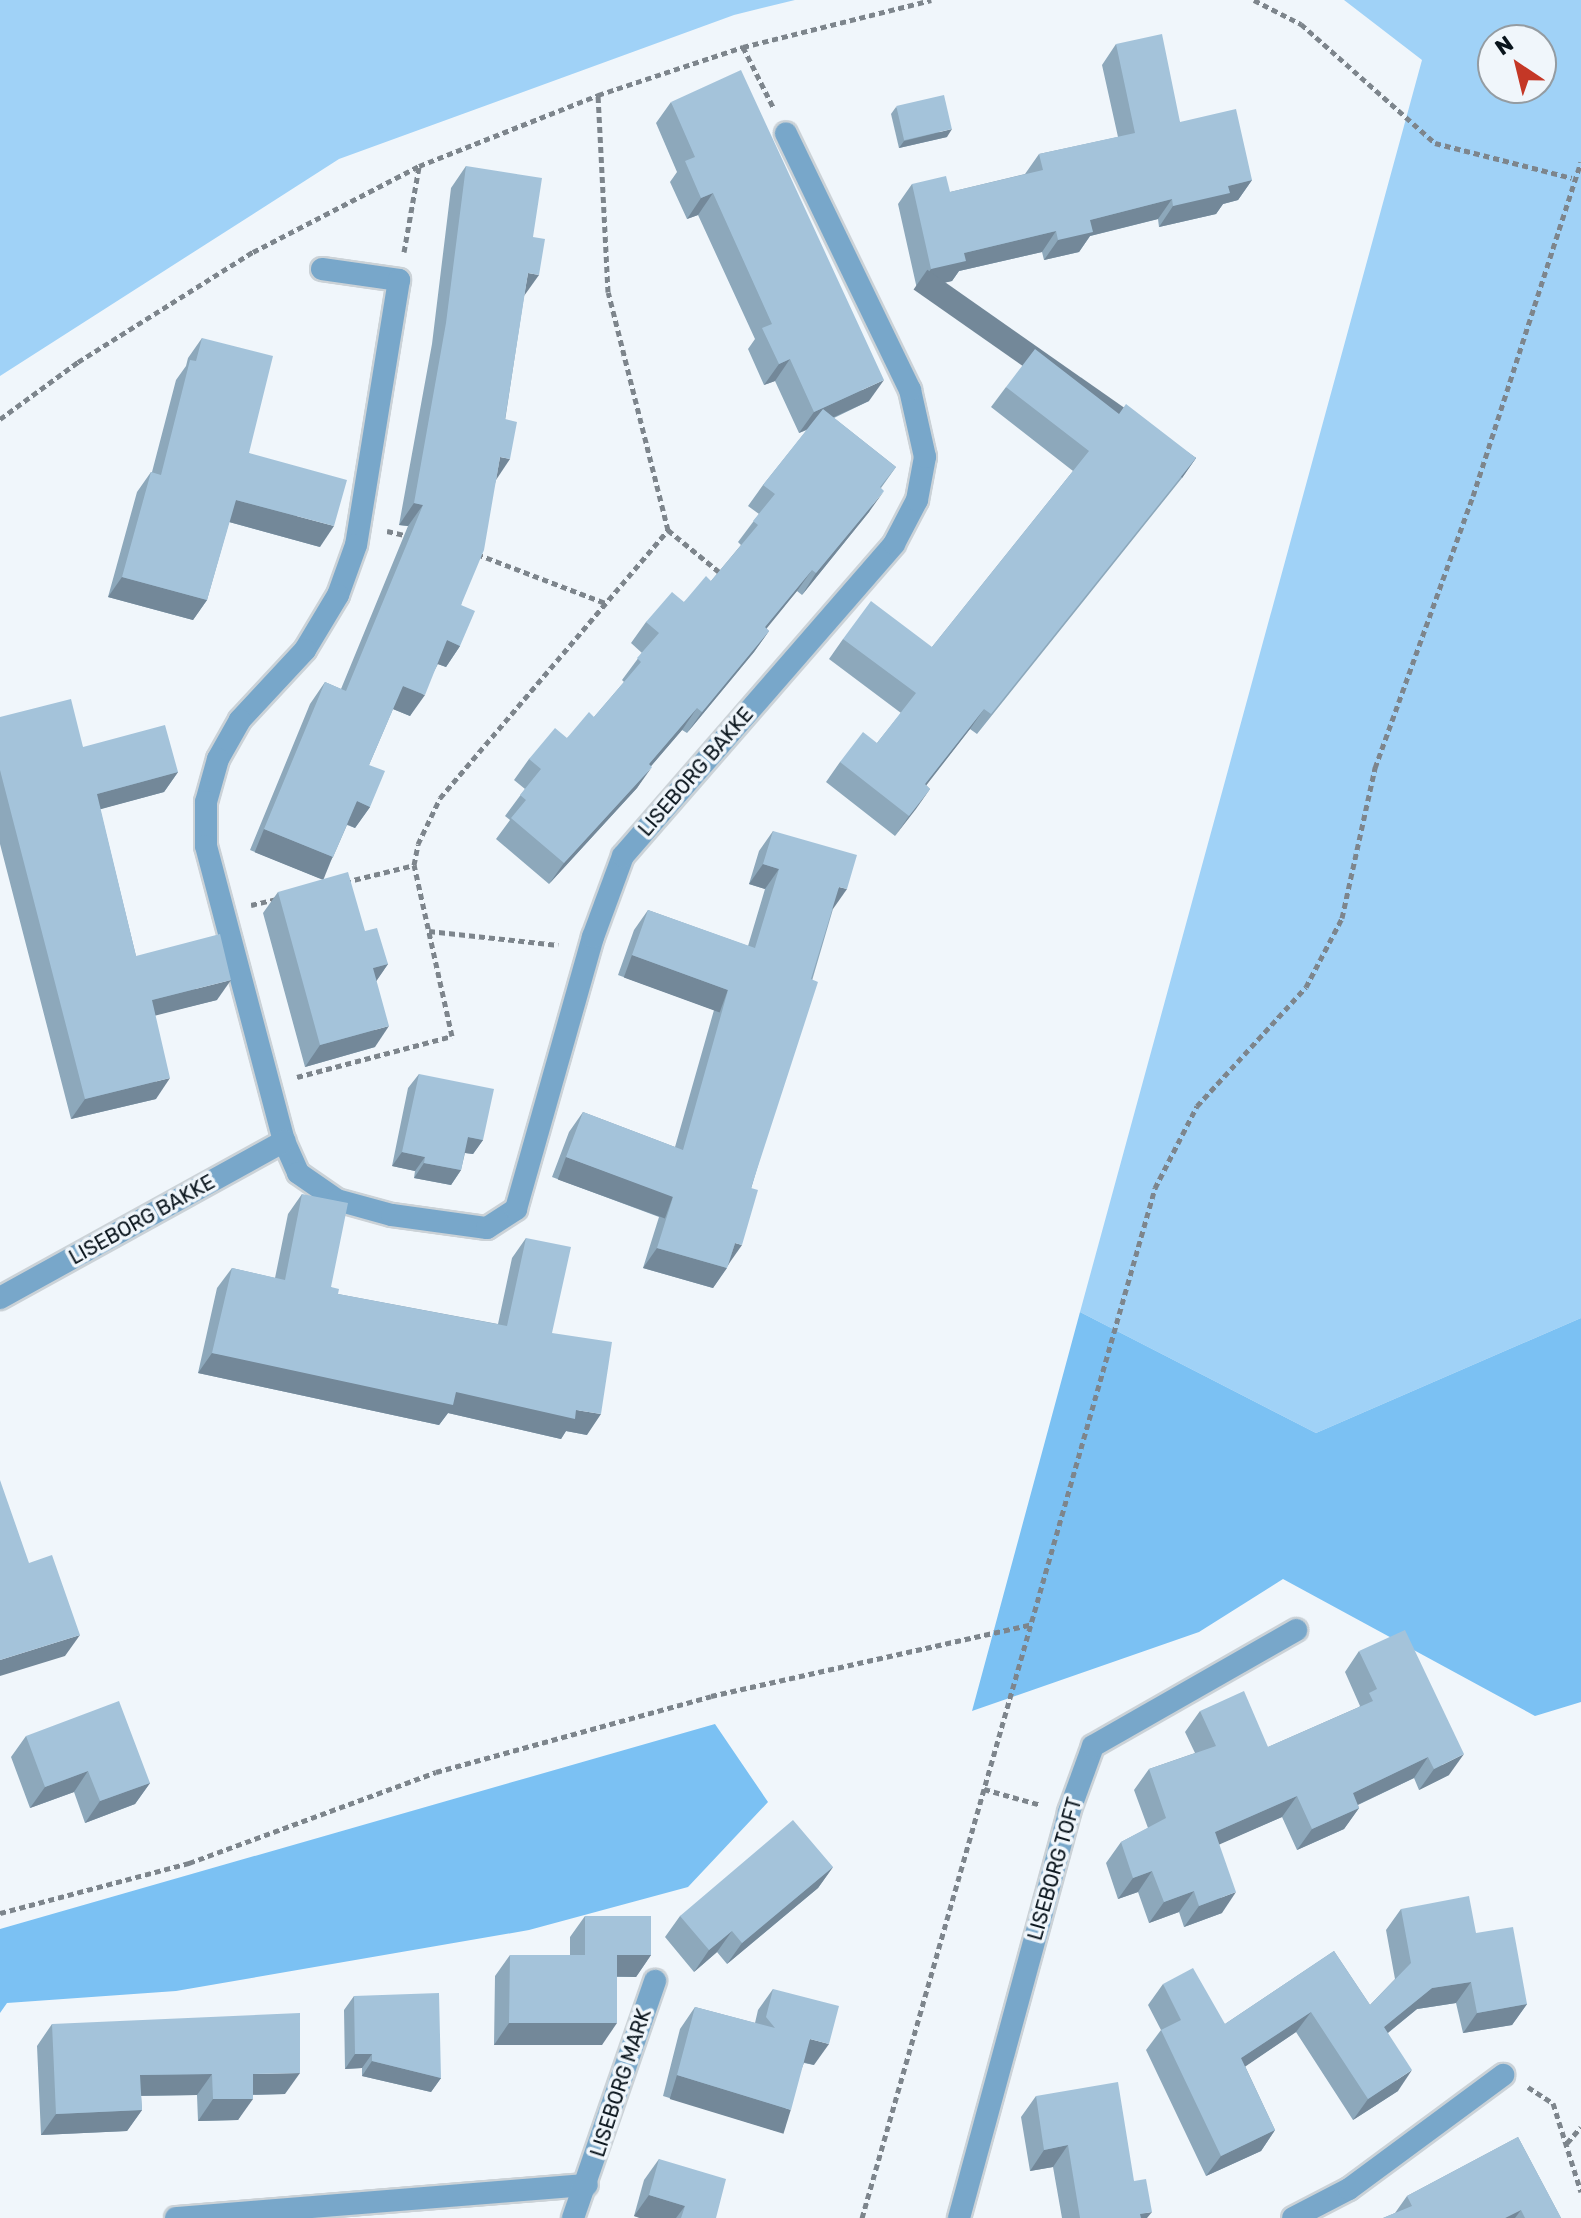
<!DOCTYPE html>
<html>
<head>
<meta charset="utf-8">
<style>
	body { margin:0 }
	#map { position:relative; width:1581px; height:2218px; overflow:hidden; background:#f0f6fb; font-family:Rubik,sans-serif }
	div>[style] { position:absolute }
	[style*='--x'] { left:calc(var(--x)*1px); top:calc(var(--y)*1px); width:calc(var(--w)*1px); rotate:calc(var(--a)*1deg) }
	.green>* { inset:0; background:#a0d2f7 }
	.forest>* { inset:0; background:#7bc1f3 }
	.path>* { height:5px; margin-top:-2.5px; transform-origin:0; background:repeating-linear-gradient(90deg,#7d858c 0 6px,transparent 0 10px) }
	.roads { filter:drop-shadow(2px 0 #cbd2d7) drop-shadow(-2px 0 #cbd2d7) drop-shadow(0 2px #cbd2d7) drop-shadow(0 -2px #cbd2d7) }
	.minor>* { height:22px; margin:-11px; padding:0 11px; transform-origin:11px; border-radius:11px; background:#78a7ca }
	.wall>* { inset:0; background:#8da8bb }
	.shaded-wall>* { inset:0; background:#738899; transform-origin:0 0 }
	.building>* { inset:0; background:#a4c3da; transform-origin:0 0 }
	span { translate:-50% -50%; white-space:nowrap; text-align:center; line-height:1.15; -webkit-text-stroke:7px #f0f6fb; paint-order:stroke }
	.street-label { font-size:20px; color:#09141c }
	.north { position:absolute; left:1477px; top:24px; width:80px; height:80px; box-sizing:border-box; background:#f0f6fb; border:2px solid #949ca2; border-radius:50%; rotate:325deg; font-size:22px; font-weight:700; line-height:32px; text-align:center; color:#09141c }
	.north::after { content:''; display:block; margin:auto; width:28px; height:36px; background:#c43726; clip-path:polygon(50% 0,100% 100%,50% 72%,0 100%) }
</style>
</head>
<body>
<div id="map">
	<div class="green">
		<i style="clip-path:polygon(0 0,795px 0,734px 15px,339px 159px,0 376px)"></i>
		<i style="clip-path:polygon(evenodd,1344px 0,1581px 0,1581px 1318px,1316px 1433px,1080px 1312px,1422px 60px,1344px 0,1493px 40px,1541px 40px,1541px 88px,1493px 88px,1493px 40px)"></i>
	</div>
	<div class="forest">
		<i style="clip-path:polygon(1080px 1312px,1316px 1433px,1581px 1318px,1581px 1702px,1535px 1716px,1283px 1579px,1199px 1632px,972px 1711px)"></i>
		<i style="clip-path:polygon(715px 1724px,768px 1802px,688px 1887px,529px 1930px,176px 1991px,7px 2003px,0 2013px,0 1929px)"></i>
	</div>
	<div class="path">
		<i style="--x:1254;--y:0;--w:53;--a:27.1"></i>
		<i style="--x:1301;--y:24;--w:179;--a:41.6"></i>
		<i style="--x:1435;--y:143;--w:141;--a:14.3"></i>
		<i style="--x:743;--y:47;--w:67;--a:63.4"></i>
		<i style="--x:404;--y:252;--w:86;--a:-80"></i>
		<i style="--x:0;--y:419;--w:97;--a:-36.2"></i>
		<i style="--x:78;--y:362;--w:207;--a:-32.2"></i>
		<i style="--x:253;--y:252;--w:187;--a:-27.4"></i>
		<i style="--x:419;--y:166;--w:193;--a:-21.6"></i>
		<i style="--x:598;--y:95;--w:153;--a:-18.3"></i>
		<i style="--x:743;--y:47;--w:194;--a:-14"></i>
		<i style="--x:668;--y:530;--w:71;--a:39.3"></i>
		<i style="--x:387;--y:531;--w:23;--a:13"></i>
		<i style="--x:477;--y:554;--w:137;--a:20.9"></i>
		<i style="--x:345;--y:882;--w:71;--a:-13.8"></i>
		<i style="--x:251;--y:905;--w:27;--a:-13"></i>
		<i style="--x:429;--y:931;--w:130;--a:6.2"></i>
		<i style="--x:297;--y:1077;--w:160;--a:-14.8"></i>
		<i style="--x:452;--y:1036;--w:175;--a:-102.5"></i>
		<i style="--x:414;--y:865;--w:21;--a:-79"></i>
		<i style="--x:418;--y:844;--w:51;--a:-64.4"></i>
		<i style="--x:440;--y:798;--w:352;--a:-49.6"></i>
		<i style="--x:668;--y:530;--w:245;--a:-104.1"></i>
		<i style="--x:608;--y:292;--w:197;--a:-92.9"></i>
		<i style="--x:984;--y:1789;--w:59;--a:15.7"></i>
		<i style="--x:0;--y:1913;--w:196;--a:-14.8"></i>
		<i style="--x:189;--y:1863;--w:263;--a:-20.2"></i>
		<i style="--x:436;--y:1772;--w:285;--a:-15.4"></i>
		<i style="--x:711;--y:1696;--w:329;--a:-12.6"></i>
		<i style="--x:1528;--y:2087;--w:30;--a:33"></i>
		<i style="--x:1553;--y:2103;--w:93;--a:72.5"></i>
		<i style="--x:1567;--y:2143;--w:21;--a:-49"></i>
		<i style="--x:862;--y:2218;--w:1071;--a:-74.12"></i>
		<i style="--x:1155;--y:1188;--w:92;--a:-62.9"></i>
		<i style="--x:1197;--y:1106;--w:161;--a:-47.5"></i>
		<i style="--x:1306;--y:987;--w:78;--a:-62.4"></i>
		<i style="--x:1342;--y:918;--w:154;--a:-77.6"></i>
		<i style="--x:1375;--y:768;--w:289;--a:-70.2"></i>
		<i style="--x:1473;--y:496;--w:351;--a:-72.1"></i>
	</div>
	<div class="roads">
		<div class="minor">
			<i style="--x:322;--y:269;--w:78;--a:8.1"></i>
			<i style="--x:399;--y:280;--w:268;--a:99.2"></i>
			<i style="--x:356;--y:545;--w:53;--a:109.8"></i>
			<i style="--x:338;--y:595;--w:64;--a:121"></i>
			<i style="--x:305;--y:650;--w:96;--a:132.9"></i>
			<i style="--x:240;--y:720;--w:45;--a:119.4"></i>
			<i style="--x:218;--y:759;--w:45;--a:105.6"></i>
			<i style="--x:206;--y:802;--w:44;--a:90"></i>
			<i style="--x:206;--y:846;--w:305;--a:75.2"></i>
			<i style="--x:284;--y:1141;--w:35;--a:66"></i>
			<i style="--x:298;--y:1173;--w:47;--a:34.7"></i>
			<i style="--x:337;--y:1200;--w:57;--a:15.3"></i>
			<i style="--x:392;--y:1215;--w:96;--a:7.8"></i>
			<i style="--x:487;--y:1228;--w:35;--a:-33"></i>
			<i style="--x:516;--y:1209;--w:283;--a:-74.2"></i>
			<i style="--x:593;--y:937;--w:86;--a:-69.7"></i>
			<i style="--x:623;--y:856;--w:413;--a:-49"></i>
			<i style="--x:894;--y:544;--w:50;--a:-62.4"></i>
			<i style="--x:917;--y:500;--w:44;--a:-79.5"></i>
			<i style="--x:925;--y:457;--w:69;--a:-102.6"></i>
			<i style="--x:910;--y:390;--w:285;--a:-115.8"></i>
			<i style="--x:0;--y:1298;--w:325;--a:-28.9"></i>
			<i style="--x:176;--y:2218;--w:412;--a:-4.6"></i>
			<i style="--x:573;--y:2218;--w:251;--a:-70.9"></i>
			<i style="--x:959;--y:2218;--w:421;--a:-74.8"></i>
			<i style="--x:1069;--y:1812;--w:70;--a:-70"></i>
			<i style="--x:1093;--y:1746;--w:234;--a:-29.7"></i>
			<i style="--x:1293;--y:2218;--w:63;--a:-27.4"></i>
			<i style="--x:1349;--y:2189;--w:192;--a:-36.5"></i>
		</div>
	</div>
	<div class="wall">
		<i style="clip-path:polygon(1116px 44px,1180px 122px,1252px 180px,1238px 200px,1223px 204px,1216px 214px,1159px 227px,1158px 219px,1090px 236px,1079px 252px,1044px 260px,1042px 252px,959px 271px,952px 281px,917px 289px,898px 204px,912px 184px,950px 192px,1025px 174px,1039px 154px,1118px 137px,1102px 65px)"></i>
		<i style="clip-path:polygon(671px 102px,869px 401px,834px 418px,896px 467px,881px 488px,869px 512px,802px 595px,797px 591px,766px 628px,769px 631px,754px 652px,687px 733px,682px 730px,651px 766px,637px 788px,549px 884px,496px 839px,510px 820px,505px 816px,525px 789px,514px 780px,529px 759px,567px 738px,594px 717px,624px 682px,622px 680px,642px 653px,631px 643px,646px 622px,684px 602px,711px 581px,741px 545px,738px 542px,759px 514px,748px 506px,763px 485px,807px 430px,799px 433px,775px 381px,764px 385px,748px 349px,755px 339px,698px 215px,687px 219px,670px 182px,677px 172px,656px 123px)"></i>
		<i style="clip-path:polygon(896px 107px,947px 137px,899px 148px,891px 114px)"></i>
		<i style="clip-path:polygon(466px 166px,524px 296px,496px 480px,461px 605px,460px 646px,446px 667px,438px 664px,410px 716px,393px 709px,369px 765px,370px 807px,355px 828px,347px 825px,333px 857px,319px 878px,250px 850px,310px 704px,325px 682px,341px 689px,408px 526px,399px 525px,432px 344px,451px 188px)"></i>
		<i style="clip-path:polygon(202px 338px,249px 453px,320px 547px,229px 522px,207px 600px,193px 620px,108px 597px,137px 492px,151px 472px,152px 472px,176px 380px,186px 366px,188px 358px)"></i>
		<i style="clip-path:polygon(1006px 387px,1119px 414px,1196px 458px,1182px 478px,977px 734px,970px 729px,926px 785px,930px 789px,895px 836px,826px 782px,840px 762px,877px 743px,901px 713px,829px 659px,843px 639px,932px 647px,1073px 471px,991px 407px)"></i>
		<i style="clip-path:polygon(0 717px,83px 747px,178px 772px,164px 792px,100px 809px,136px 956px,217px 1000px,155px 1015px,156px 1099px,71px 1119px,0 844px)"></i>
		<i style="clip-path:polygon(773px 831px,833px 909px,729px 1264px,713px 1288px,643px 1268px,659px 1217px,552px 1177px,569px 1132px,583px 1112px,675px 1147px,714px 1010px,618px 975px,634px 930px,648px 910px,748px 946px,765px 889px,749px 884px,759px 851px)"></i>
		<i style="clip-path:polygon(278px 892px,365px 931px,388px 964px,376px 981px,375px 1047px,305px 1067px,263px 913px)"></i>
		<i style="clip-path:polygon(419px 1074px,483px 1140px,473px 1154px,465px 1153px,461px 1170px,451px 1185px,414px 1178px,415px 1171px,392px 1166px,408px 1088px)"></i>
		<i style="clip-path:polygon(302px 1194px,331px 1287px,338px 1294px,498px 1324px,512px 1258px,526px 1238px,552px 1333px,587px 1435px,566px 1431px,561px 1439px,448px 1413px,439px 1425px,198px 1373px,217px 1288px,232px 1268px,275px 1278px,288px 1214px)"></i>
		<i style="clip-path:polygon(1359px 1651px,1449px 1775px,1419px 1790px,1414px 1778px,1358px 1805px,1359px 1808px,1344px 1829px,1297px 1850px,1282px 1817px,1219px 1844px,1222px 1913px,1184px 1927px,1179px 1912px,1149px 1923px,1138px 1892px,1118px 1899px,1106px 1863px,1121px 1842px,1148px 1828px,1134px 1790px,1149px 1769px,1195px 1753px,1185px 1732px,1200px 1711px,1268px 1747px,1359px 1707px,1360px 1706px,1345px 1672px)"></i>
		<i style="clip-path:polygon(26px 1736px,150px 1783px,135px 1804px,85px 1823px,74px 1792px,30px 1808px,11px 1757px)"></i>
		<i style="clip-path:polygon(833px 1867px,818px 1888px,727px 1964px,717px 1952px,694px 1972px,665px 1937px,680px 1916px)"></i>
		<i style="clip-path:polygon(1401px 1909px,1476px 1933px,1527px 2004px,1512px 2025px,1463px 2033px,1456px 2003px,1417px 2009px,1388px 2033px,1398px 2091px,1353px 2120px,1296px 2032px,1245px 2066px,1275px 2130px,1261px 2151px,1206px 2176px,1146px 2050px,1161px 2030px,1148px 2005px,1163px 1984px,1225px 2024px,1334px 1951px,1370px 2005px,1395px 1979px,1386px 1930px)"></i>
		<i style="clip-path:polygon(585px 1916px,651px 1955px,636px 1977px,617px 1977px,602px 2045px,494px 2045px,495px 1976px,510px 1955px,570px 1955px,570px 1937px)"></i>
		<i style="clip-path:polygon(773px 1989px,814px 2065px,804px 2063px,776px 2131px,663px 2096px,680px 2029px,695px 2007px,755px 2023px,758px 2010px)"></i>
		<i style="clip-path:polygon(354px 1996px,441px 2078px,431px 2092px,362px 2076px,362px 2068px,345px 2069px,344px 2010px)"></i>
		<i style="clip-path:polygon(52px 2024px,285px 2094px,253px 2095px,238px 2120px,198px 2121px,197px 2095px,141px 2096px,142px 2110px,127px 2131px,41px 2135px,37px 2046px)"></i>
		<i style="clip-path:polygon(1036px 2096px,1134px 2181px,1147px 2218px,1062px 2218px,1053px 2167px,1030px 2171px,1021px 2117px)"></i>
		<i style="clip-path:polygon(1518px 2137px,1561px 2218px,1383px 2218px,1395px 2213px,1407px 2196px)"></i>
		<i style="clip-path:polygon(659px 2159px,716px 2218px,640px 2218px,634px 2216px,644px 2180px)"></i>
	</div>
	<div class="shaded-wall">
		<i style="clip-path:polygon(952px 129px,947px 137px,899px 148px,904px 141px)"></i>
		<i style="clip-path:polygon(1252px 180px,1238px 200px,1223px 204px,1216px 214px,1159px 227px,1173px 206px,1228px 186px)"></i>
		<i style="clip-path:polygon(713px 193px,698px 215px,687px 219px,701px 198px)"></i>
		<i style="clip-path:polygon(1172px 199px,1158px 219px,1090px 236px,1079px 252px,1044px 260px,1058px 240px,1090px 220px)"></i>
		<i style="clip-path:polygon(1056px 231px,1042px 252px,959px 271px,952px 281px,917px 289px,931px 269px,964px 253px)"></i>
		<i style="clip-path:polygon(528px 273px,539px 275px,524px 296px)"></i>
		<i style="clip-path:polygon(790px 359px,775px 381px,764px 385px,779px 364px)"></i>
		<i style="clip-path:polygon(884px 380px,869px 401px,799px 433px,814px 412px)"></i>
		<i style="clip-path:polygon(500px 457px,510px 459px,496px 480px)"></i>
		<i style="left:1196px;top:458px;width:24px;height:328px;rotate:125deg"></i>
		<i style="clip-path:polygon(884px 491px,869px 512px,802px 595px,816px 573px)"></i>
		<i style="clip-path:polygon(236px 500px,334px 526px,320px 547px,222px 520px)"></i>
		<i style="clip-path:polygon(414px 503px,423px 505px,408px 526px,399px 525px)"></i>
		<i style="clip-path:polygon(812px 570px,797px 591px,750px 649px,765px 627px)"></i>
		<i style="clip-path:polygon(122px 577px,207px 600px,193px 620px,108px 597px)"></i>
		<i style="clip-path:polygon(769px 631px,754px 652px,687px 733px,702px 712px)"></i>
		<i style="clip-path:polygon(447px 640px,460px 646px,446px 667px,432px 662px)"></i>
		<i style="clip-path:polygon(403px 686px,425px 695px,410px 716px,388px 707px)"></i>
		<i style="clip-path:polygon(697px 708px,682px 730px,634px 786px,649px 764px)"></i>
		<i style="clip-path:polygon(984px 709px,970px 729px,911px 805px,925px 784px)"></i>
		<i style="clip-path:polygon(652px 767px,637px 788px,549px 884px,564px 863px)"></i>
		<i style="clip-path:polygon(178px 772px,164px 792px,83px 814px,97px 794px)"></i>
		<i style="clip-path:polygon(930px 789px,916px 809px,895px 836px,909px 816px)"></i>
		<i style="clip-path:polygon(357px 801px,370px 807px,355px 828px,342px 822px)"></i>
		<i style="left:264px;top:829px;width:74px;height:25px;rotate:22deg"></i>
		<i style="clip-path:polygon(763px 864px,779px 869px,765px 889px,749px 884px)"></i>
		<i style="clip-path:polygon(839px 887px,847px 889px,833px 909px,825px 907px)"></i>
		<i style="left:632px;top:955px;width:102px;height:24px;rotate:20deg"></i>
		<i style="clip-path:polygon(388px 964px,373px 986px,373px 968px)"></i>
		<i style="clip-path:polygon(231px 980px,217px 1000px,138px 1020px,152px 1000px)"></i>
		<i style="clip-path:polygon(389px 1026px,375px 1047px,305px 1067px,320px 1045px)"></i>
		<i style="clip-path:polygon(170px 1078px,156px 1099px,71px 1119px,85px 1099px)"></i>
		<i style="clip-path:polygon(468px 1137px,483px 1140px,473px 1154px,458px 1152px)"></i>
		<i style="clip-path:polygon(402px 1152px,425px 1157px,415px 1171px,392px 1166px)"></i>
		<i style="left:566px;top:1157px;width:114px;height:24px;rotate:20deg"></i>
		<i style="clip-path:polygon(424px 1163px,461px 1170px,451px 1185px,414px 1178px)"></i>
		<i style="clip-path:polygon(735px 1243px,742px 1245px,728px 1265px)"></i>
		<i style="clip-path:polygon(657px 1248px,727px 1268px,713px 1288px,643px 1268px)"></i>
		<i style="clip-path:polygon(212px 1353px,576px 1410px,601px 1414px,587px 1435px,566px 1431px,561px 1439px,448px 1413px,439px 1425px,198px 1373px)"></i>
		<i style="clip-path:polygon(80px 1635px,65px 1656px,0 1676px,0 1660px)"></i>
		<i style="clip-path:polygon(1464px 1754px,1449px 1775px,1419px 1790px,1434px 1769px)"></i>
		<i style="clip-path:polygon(1428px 1757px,1414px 1778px,1338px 1814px,1353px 1793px)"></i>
		<i style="clip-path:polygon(88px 1771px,74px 1792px,30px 1808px,45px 1787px)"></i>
		<i style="clip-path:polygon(150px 1783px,135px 1804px,85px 1823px,100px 1801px)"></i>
		<i style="clip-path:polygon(1297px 1796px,1282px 1817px,1200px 1853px,1215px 1832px)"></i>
		<i style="clip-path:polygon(1359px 1808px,1344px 1829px,1297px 1850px,1312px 1829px)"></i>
		<i style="clip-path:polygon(833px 1867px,818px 1888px,727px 1964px,742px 1943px)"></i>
		<i style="clip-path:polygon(1152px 1871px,1138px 1892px,1118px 1899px,1133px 1878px)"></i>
		<i style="clip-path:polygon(1194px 1891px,1179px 1912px,1149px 1923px,1164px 1902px)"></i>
		<i style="clip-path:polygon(1236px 1892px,1222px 1913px,1184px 1927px,1199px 1906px)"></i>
		<i style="clip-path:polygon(732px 1931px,717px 1952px,694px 1972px,709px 1950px)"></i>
		<i style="clip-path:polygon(617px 1955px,651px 1955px,636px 1977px,602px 1976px)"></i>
		<i style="clip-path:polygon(1471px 1982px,1456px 2003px,1417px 2009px,1369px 2048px,1384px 2027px,1432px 1988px)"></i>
		<i style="clip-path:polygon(1527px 2004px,1512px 2025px,1463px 2033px,1477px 2013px)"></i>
		<i style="clip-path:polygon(1311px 2012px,1296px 2032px,1227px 2079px,1241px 2058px)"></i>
		<i style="clip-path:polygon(509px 2023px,617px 2023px,602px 2045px,494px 2045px)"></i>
		<i style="clip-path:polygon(810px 2039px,829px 2044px,814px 2065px,795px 2060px)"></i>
		<i style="clip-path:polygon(355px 2054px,372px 2054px,362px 2068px,345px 2069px)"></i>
		<i style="clip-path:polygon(372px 2061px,441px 2078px,431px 2092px,362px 2076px)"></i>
		<i style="clip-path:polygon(1412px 2070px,1398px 2091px,1353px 2120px,1368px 2099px)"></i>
		<i style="clip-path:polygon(300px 2073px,285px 2094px,238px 2095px,253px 2074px)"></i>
		<i style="clip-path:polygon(212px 2074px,197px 2095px,126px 2096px,140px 2075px)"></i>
		<i style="left:677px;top:2075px;width:119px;height:25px;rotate:17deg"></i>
		<i style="clip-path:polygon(213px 2099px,253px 2099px,238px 2120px,198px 2121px)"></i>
		<i style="clip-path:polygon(142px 2110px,127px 2131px,41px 2135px,56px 2114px)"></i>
		<i style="clip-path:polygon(1275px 2130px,1261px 2151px,1206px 2176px,1221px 2156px)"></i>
		<i style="clip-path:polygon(1068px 2145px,1053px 2167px,1030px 2171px,1044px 2150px)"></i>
		<i style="clip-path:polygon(649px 2195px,685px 2206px,676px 2218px,640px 2218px,634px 2216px)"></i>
		<i style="clip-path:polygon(1521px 2210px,1515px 2218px,1505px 2218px)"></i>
		<i style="clip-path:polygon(1152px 2212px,1147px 2218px,1137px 2218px,1140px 2214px)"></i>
	</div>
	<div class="building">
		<i style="clip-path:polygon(1162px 34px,1180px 122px,1236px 109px,1252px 180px,1228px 186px,1230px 193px,1173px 206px,1172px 199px,1090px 220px,1093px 232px,1058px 240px,1056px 231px,964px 253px,966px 261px,931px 269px,912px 184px,946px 176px,950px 192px,1043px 170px,1039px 154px,1135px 133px,1116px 44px)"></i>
		<i style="clip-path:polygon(741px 70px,884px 380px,814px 412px,790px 359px,779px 364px,762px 328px,772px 324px,713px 193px,701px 198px,685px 161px,695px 157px,671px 102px)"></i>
		<i style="left:944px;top:95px;width:35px;height:49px;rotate:77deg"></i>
		<i style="clip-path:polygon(466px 166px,542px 178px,533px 237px,545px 239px,539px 275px,528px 273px,505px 419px,517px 422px,510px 459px,500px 457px,484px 550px,461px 605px,475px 611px,460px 646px,447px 640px,425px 695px,403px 686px,369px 765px,385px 771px,370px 807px,357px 801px,333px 857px,264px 829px,325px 682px,346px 691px,423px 505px,414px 503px,446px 323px)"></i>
		<i style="clip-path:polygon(202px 338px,273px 356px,249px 453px,347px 480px,334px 526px,236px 500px,207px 600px,122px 577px,151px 472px,161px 475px,190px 360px,196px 361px)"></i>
		<i style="clip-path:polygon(1035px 349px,1119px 414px,1126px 404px,1196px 458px,991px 714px,984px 709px,925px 784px,930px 789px,909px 816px,840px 762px,863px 732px,877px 743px,916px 693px,843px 639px,871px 601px,932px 647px,1089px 451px,1006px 387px)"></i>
		<i style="clip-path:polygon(823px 409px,896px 467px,880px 487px,884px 491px,816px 573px,812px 570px,765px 627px,769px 631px,702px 712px,697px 708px,649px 764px,652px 767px,564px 863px,511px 818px,526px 800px,520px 795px,541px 769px,529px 759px,555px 728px,567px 738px,589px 712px,594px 717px,641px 662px,637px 658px,659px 633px,646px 622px,672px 592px,684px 602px,706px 576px,711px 581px,758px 525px,753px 521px,775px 494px,763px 485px)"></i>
		<i style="clip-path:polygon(71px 699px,83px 747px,165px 725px,178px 772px,97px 794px,136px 956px,220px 934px,231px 980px,152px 1000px,170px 1078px,85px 1099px,0 770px,0 717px)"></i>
		<i style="clip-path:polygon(773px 831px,857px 855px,847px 889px,839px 887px,811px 979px,818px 982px,751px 1188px,758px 1190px,742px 1245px,735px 1243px,727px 1268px,657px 1248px,673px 1197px,566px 1157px,583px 1112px,683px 1150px,728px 990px,632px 955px,648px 910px,755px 948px,779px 869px,763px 864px)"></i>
		<i style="clip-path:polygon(348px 872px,365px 931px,377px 928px,388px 964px,373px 968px,389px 1026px,320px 1045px,278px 892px)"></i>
		<i style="clip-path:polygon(419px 1074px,494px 1089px,483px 1140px,468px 1137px,461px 1170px,424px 1163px,425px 1157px,402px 1152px)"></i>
		<i style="clip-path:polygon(302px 1194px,348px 1203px,331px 1287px,339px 1289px,338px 1294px,507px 1326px,526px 1238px,571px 1247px,552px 1333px,612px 1342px,601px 1414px,576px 1410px,575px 1419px,456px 1392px,453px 1405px,212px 1353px,232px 1268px,285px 1280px)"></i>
		<i style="clip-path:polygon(0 1480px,29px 1563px,52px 1555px,80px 1635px,0 1660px)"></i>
		<i style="clip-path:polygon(1405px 1630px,1464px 1754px,1434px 1769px,1428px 1757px,1353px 1793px,1359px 1808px,1312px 1829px,1297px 1796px,1215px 1832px,1236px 1892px,1199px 1906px,1194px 1891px,1164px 1902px,1152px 1871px,1133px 1878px,1121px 1842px,1166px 1818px,1149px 1769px,1216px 1746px,1200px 1711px,1244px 1691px,1268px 1747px,1373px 1701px,1369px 1693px,1377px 1689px,1359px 1651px)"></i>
		<i style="clip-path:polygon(119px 1701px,150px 1783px,100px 1801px,88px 1771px,45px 1787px,26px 1736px)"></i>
		<i style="clip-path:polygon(793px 1820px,833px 1867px,742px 1943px,732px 1931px,709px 1950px,680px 1916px)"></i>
		<i style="clip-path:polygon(1469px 1896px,1476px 1933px,1513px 1927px,1527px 2004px,1477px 2013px,1471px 1982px,1432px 1988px,1384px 2027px,1412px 2070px,1368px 2099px,1311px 2012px,1241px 2058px,1275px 2130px,1221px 2156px,1161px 2030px,1181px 2020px,1163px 1984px,1193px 1968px,1225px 2024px,1334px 1951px,1370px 2005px,1411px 1963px,1401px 1909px)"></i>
		<i style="clip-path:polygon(585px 1916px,651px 1916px,651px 1955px,617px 1955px,617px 2023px,509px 2023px,510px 1955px,585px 1955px)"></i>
		<i style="clip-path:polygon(773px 1989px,839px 2006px,829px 2044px,810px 2039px,791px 2110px,677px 2075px,695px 2007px,775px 2028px,766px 2017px)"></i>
		<i style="clip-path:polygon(439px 1993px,441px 2078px,372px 2061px,372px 2054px,355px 2054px,354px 1996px)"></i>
		<i style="clip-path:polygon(300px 2013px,300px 2073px,253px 2074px,253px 2099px,213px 2099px,212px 2074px,140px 2075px,142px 2110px,56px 2114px,52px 2024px)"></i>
		<i style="clip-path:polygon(1118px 2082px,1134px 2181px,1146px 2179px,1152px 2212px,1140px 2214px,1141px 2218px,1080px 2218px,1068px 2145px,1044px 2150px,1036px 2096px)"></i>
		<i style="clip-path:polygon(1518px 2137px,1561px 2218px,1525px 2218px,1521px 2210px,1505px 2218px,1383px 2218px,1412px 2206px,1407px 2196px)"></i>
		<i style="clip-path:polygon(659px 2159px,726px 2179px,716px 2218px,681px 2218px,685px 2206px,649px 2195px)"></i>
	</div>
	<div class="street-label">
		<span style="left:696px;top:772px;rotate:-49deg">LISEBORG BAKKE</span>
		<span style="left:142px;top:1220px;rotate:-29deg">LISEBORG BAKKE</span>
		<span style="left:1055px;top:1869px;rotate:-74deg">LISEBORG TOFT</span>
		<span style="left:621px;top:2083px;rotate:-72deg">LISEBORG MARK</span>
	</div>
	<div class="north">N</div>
</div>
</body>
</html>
